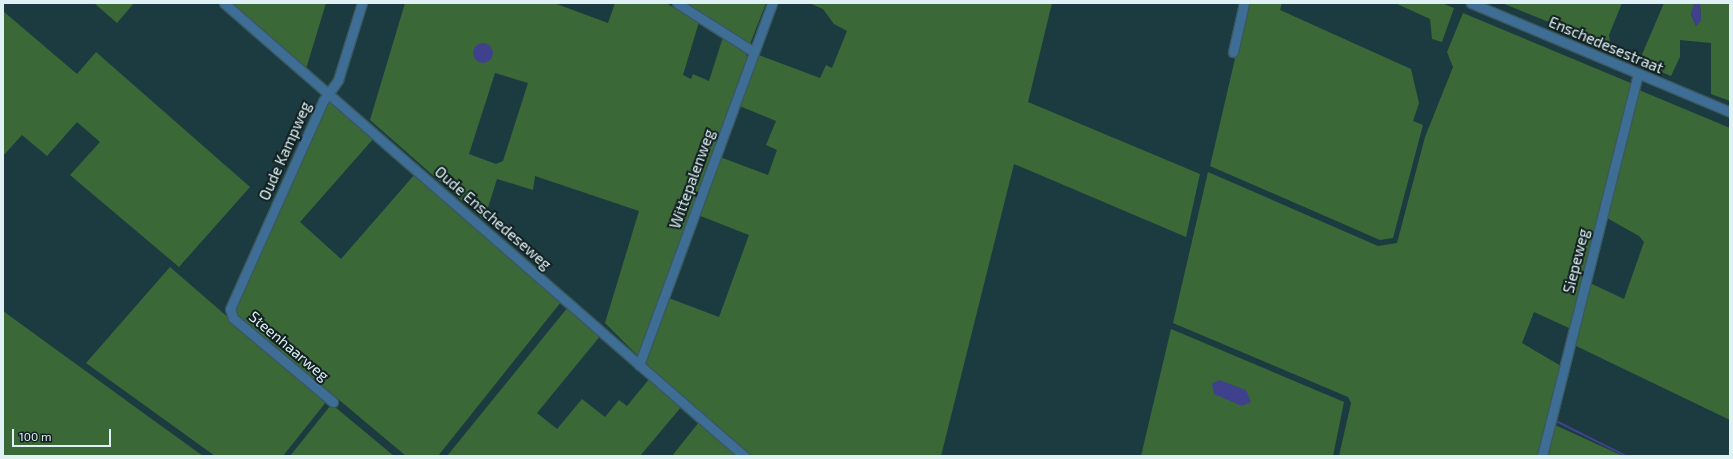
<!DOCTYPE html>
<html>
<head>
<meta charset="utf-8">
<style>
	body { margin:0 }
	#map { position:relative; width:1733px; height:459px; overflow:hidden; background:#1b3b41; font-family:"Exo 2",sans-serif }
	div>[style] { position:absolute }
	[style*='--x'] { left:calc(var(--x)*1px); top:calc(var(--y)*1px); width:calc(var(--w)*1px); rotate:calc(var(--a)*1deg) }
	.green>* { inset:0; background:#3b6837 }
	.water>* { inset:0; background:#40418c }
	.round { border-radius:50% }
	.stream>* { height:2px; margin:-1px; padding:0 1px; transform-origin:1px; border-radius:1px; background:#40418c }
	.roads { filter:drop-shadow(1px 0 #3a585e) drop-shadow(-1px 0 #3a585e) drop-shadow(0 1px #3a585e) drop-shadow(0 -1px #3a585e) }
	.minor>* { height:9px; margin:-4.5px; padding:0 4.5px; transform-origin:4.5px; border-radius:4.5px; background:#3e6e95 }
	span { translate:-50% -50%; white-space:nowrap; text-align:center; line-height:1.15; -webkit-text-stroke:4px #122022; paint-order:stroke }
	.street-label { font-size:15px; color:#dff1f4 }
	.frame { position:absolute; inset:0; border:4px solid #dff1f4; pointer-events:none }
	.scale { position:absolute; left:12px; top:429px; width:99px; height:18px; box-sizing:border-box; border:2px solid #dff1f4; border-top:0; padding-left:5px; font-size:12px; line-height:14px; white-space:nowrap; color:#dff1f4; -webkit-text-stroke:3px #122022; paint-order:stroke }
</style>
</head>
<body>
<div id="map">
	<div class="green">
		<i style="clip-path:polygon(94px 3px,134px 3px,117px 23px)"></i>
		<i style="clip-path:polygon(232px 3px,326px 3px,306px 69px,252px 21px)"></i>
		<i style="clip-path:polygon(evenodd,405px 3px,554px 3px,608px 23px,615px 3px,666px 3px,699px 22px,683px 75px,691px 79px,693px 74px,709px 81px,723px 37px,745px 50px,747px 57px,639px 357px,605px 323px,639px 211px,535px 176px,533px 190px,497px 179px,484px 220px,370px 120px,405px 3px,495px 73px,528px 83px,503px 161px,496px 164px,469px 154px,495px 73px)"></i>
		<i style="clip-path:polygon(682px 3px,766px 3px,750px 44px)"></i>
		<i style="clip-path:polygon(809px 3px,1052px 3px,1028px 102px,1200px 174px,1186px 237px,1014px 164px,941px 456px,748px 456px,644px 362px,666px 297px,719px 317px,749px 235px,698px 215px,720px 157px,768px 175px,777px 150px,766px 145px,776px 121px,737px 105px,756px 54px,820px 78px,826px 65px,832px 68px,847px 31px,834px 24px,823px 9px)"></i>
		<i style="clip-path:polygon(1248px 3px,1282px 3px,1280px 10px,1411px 69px,1419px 103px,1413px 121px,1423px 125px,1393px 238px,1380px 240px,1210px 166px)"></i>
		<i style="clip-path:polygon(1395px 3px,1442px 3px,1454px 8px,1442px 42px,1432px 39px,1430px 19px)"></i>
		<i style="clip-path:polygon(1502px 3px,1622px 3px,1609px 35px,1610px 43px,1601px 43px)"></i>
		<i style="clip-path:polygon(1664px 3px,1695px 3px,1691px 14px,1696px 26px,1701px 20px,1700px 3px,1730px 3px,1730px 101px,1711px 94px,1711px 43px,1680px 40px,1680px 57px,1671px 76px,1649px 67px,1648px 60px,1641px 57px)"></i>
		<i style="clip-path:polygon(3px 11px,77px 74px,96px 52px,250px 187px,179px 267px,70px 175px,100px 142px,77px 122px,47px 156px,22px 135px,3px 156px)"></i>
		<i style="clip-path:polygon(1463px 13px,1633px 84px,1571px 329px,1534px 312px,1522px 343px,1561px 366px,1538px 456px,1339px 456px,1351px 403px,1348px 397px,1173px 323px,1208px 172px,1378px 246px,1397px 243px,1425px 137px,1453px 67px,1447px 52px)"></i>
		<i style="clip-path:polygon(1639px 90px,1730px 128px,1730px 420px,1574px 345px,1590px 283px,1624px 299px,1644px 242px,1639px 236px,1607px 218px)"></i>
		<i style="clip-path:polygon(328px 98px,374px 138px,300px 222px,341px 259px,415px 174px,561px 302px,438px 456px,406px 456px,233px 311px)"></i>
		<i style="clip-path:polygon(170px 267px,326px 402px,283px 456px,215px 456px,86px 363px)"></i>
		<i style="clip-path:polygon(568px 307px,601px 335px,537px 413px,557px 429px,582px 399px,605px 417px,619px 400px,627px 406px,650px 378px,682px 406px,640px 456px,447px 456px)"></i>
		<i style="clip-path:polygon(3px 311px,142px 412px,203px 456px,3px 456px)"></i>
		<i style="clip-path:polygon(1171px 329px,1344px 402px,1333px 456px,1141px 456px)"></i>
		<i style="clip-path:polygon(331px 405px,335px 407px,394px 456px,290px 456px)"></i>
		<i style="clip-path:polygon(699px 422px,735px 454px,733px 456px,672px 456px)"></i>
		<i style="clip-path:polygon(1555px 425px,1623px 456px,1547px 456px)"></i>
	</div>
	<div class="water">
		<i style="clip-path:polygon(1700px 3px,1701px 20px,1696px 26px,1691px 14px,1694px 4px)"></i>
		<i class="round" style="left:473px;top:43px;width:20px;height:20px"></i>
		<i style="clip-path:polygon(1219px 380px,1246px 390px,1251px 402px,1242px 406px,1214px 394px,1212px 384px)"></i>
	</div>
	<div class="stream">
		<i style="--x:1556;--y:421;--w:78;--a:26.6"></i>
	</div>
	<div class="roads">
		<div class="minor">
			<i style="--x:224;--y:3;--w:690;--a:41.06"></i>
			<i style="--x:677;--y:3;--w:91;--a:32.5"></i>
			<i style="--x:1471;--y:3;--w:281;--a:22.8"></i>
			<i style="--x:1233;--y:52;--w:50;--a:-77.3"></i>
			<i style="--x:639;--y:365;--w:386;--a:-69.8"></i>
			<i style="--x:333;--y:402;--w:131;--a:-140"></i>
			<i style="--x:233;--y:318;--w:9;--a:-108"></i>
			<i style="--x:230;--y:309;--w:228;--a:-65.9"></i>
			<i style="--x:323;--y:101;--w:26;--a:-54"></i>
			<i style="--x:338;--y:80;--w:81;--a:-72.7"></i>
			<i style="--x:1542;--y:456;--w:394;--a:-75.9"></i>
		</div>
	</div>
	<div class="street-label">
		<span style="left:1606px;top:45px;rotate:23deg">Enschedesestraat</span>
		<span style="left:285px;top:151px;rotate:-66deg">Oude Kampweg</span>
		<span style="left:692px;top:179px;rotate:-70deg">Wittepalenweg</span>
		<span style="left:493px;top:218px;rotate:41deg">Oude Enschedeseweg</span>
		<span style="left:1576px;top:261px;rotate:-76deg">Siepeweg</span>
		<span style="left:289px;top:346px;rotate:40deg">Steenhaarweg</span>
	</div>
	<div class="frame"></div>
	<div class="scale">100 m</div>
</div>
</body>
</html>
